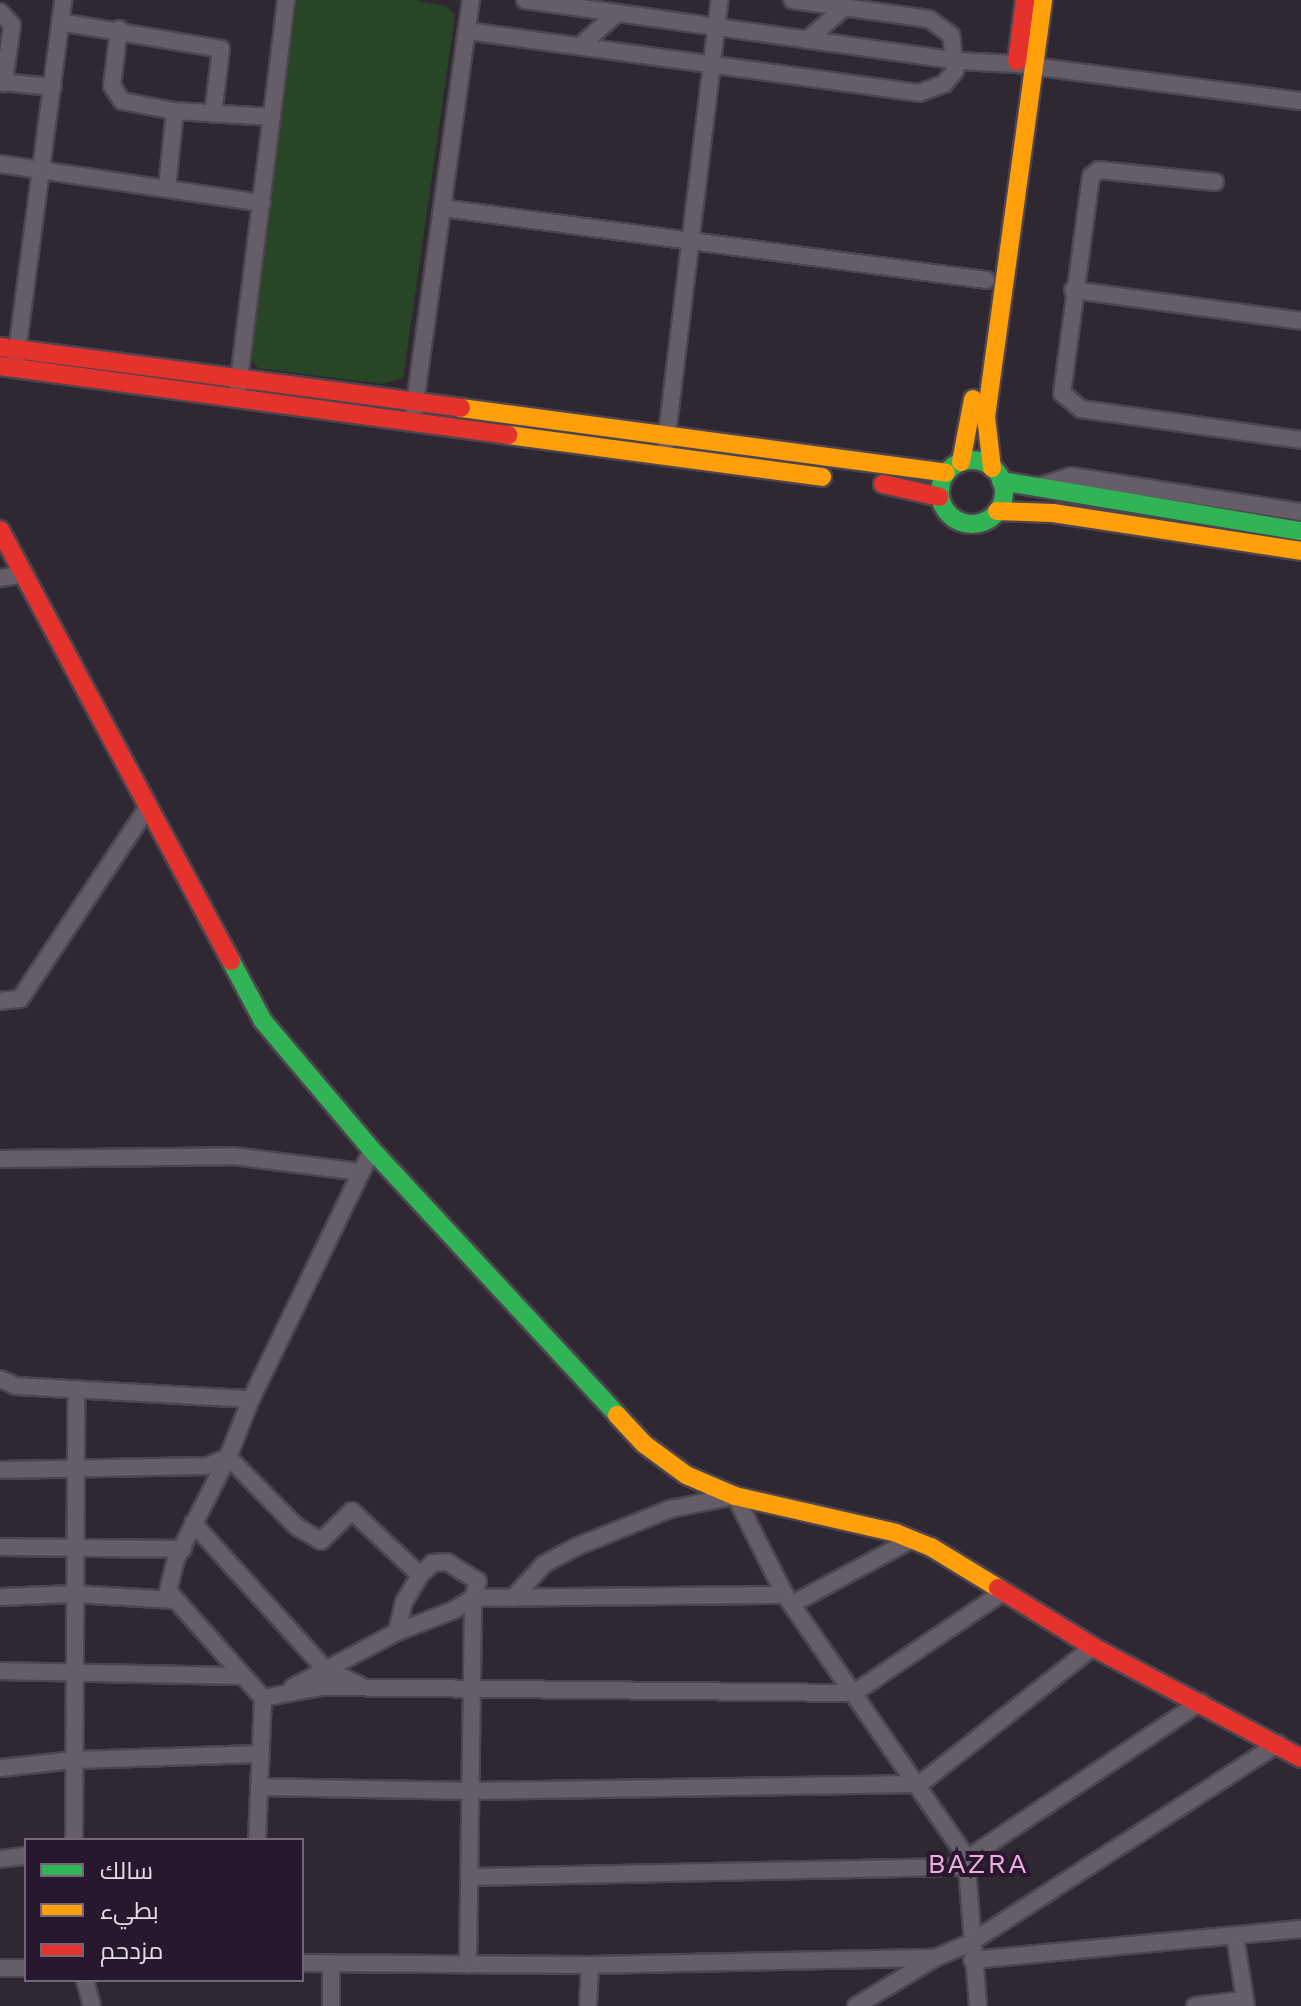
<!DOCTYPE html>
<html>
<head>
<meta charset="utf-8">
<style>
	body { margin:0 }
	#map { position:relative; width:1301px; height:2006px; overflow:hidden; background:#2f2732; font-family:"Work Sans",Cairo,sans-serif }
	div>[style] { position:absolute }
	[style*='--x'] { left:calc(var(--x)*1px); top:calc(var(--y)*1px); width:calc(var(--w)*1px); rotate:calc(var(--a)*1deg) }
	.green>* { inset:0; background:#284626 }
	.roads { filter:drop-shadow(2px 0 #4c454f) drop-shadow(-2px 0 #4c454f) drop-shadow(0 2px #4c454f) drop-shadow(0 -2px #4c454f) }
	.street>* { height:16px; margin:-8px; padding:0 8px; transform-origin:8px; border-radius:8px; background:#655d67 }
	.fast>* { height:18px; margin:-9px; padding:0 9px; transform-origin:9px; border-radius:9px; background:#30b455 }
	.fast>.ring { margin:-9px; padding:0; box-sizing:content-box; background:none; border:18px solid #30b455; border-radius:50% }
	.slow>* { height:18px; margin:-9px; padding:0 9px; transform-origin:9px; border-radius:9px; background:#ff9f0a }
	.jam>* { height:18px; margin:-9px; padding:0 9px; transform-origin:9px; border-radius:9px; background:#e5322d }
	span { translate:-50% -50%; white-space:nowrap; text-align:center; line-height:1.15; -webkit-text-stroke:8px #28182d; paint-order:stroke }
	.quarter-label { font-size:28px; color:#f0aedf; letter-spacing:2px }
	.legend { position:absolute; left:24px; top:1838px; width:280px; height:144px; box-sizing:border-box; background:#28182d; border:2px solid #746678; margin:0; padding:10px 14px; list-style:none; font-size:24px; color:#e6dbe9 }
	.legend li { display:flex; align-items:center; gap:16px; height:40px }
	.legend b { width:40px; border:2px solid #746678 }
</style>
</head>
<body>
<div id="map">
	<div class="green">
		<i style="clip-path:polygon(297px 0,413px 0,445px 6px,455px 14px,403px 378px,382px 384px,258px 368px,246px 354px)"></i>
	</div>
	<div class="roads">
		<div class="street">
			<i style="--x:525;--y:0;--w:436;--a:8"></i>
			<i style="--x:957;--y:61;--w:59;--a:2.9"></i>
			<i style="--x:1016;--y:64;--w:287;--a:7.4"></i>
			<i style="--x:0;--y:12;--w:18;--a:47"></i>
			<i style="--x:12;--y:25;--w:59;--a:97.9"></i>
			<i style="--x:60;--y:22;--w:163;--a:9.5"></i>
			<i style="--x:221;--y:49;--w:65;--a:97"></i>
			<i style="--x:119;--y:29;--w:57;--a:97"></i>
			<i style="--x:112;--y:86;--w:18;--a:56"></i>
			<i style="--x:122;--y:101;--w:54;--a:10.7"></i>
			<i style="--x:175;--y:111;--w:97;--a:3.5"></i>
			<i style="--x:467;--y:31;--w:456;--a:7.8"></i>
			<i style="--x:919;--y:93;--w:27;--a:-20"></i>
			<i style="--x:944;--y:84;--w:17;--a:-50"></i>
			<i style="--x:955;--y:71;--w:36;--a:-96"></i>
			<i style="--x:951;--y:35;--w:27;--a:-144"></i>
			<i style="--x:929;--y:19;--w:138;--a:-172.1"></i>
			<i style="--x:807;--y:40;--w:50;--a:-41"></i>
			<i style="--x:580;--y:46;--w:50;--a:-41.7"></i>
			<i style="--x:0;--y:82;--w:53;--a:5.4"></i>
			<i style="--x:0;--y:164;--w:265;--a:8.5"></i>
			<i style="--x:1215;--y:182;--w:117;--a:-174.1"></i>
			<i style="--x:1099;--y:170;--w:10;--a:143"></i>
			<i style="--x:1091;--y:176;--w:219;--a:97.6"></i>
			<i style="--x:1062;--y:393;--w:25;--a:40"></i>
			<i style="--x:1081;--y:409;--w:222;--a:8"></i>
			<i style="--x:167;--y:187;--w:76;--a:-84"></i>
			<i style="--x:442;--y:208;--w:549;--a:7.54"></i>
			<i style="--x:1073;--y:290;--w:230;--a:7.7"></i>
			<i style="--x:16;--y:359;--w:362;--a:-82.5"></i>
			<i style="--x:238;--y:387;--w:390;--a:-82.9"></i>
			<i style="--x:414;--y:410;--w:414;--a:-82.1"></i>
			<i style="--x:666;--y:443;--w:446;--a:-83.1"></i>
			<i style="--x:1043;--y:485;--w:29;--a:-18"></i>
			<i style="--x:1071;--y:476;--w:233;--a:8.9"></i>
			<i style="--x:0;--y:578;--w:25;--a:-9"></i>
			<i style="--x:0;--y:1001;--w:20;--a:-6"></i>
			<i style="--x:20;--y:999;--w:227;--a:-56.3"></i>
			<i style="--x:0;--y:1159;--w:233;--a:-0.7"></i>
			<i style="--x:233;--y:1156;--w:129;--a:7.1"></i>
			<i style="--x:0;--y:1379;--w:17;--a:24"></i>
			<i style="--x:16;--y:1386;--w:235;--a:3.2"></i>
			<i style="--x:0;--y:1470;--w:207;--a:-1.1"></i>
			<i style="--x:207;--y:1466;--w:23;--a:-23"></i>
			<i style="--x:228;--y:1457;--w:62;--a:-68.4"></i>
			<i style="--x:251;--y:1399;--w:277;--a:-64.1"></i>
			<i style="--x:193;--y:1523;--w:197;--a:47.9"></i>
			<i style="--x:325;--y:1669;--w:38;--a:25"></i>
			<i style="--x:0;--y:1547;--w:183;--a:0.6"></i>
			<i style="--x:0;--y:1597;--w:74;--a:-2.3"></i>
			<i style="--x:74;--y:1594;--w:101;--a:3.4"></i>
			<i style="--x:513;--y:1598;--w:46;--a:-47.6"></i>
			<i style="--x:544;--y:1564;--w:38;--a:-28"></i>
			<i style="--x:578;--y:1546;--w:99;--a:-21.9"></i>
			<i style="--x:670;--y:1509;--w:66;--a:-11.3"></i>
			<i style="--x:735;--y:1496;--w:111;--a:63.2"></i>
			<i style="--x:785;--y:1595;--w:318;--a:55.3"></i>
			<i style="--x:966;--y:1856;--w:150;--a:85.4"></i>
			<i style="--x:794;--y:1603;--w:135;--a:-28.3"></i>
			<i style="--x:397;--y:1632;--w:31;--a:-77"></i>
			<i style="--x:404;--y:1602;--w:31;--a:-59"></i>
			<i style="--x:0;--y:1671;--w:243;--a:1.2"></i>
			<i style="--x:263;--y:1698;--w:143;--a:-131.6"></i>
			<i style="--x:168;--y:1591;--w:33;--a:-76"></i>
			<i style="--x:176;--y:1559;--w:114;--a:-63"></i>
			<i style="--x:228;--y:1457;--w:98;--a:45.4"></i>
			<i style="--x:297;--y:1527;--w:28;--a:30"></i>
			<i style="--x:321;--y:1541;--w:43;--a:-44.1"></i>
			<i style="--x:352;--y:1511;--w:93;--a:43.3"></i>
			<i style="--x:420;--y:1575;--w:18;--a:-43"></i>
			<i style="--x:433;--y:1563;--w:14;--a:-4"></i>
			<i style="--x:447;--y:1562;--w:36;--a:32"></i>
			<i style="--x:478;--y:1581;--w:18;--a:106"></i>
			<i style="--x:473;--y:1598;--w:22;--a:148"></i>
			<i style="--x:454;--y:1610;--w:61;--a:158.9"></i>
			<i style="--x:397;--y:1632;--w:118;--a:152.1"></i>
			<i style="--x:0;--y:1768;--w:76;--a:-6"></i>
			<i style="--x:76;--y:1760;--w:182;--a:-1.9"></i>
			<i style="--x:259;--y:1787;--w:213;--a:1.1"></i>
			<i style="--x:472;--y:1791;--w:448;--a:-0.9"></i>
			<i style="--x:920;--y:1784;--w:221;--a:-38.4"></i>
			<i style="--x:74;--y:1840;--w:451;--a:-89.7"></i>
			<i style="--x:257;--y:1840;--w:142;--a:-87.6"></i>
			<i style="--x:263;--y:1698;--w:60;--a:-10.6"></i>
			<i style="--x:322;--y:1687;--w:532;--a:0.65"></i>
			<i style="--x:854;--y:1693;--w:180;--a:-34.1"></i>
			<i style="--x:0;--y:1859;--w:26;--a:-7"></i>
			<i style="--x:470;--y:1877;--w:485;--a:-1.2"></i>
			<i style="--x:955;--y:1867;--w:296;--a:-33.9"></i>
			<i style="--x:1235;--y:1936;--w:71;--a:81.1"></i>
			<i style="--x:972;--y:1960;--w:330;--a:-5.4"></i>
			<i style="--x:302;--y:1963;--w:288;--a:0.4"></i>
			<i style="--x:590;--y:1965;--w:345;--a:-1.2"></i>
			<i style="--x:331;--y:1964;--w:42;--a:90"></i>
			<i style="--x:468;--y:1965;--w:367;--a:-89.2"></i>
			<i style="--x:473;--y:1598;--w:312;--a:-0.6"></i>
			<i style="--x:0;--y:1968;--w:26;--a:0"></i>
			<i style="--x:85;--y:1980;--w:27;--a:75"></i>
			<i style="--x:588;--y:2006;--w:41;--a:-87.2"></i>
			<i style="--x:856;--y:2006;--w:92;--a:-31.3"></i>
			<i style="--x:935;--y:1958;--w:38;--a:-23"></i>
			<i style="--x:970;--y:1943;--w:367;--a:-32.9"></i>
			<i style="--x:1195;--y:2006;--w:49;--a:-7"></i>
		</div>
		<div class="fast">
			<i class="ring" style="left:940px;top:460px;width:46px;height:46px"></i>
			<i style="--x:1001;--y:481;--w:304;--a:9.5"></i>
			<i style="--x:231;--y:961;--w:68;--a:61.9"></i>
			<i style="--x:263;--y:1021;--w:169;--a:49.8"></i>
			<i style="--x:372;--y:1150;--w:361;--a:47.2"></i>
		</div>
		<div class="slow">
			<i style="--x:461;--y:408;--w:489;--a:7.6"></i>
			<i style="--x:508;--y:435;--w:317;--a:7.6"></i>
			<i style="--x:961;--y:462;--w:64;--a:-79.2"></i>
			<i style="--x:992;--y:468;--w:51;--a:-96.7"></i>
			<i style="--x:986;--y:417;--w:421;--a:-82.2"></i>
			<i style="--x:997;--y:511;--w:56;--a:2"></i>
			<i style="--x:1053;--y:513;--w:251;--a:8.7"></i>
			<i style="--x:617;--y:1415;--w:40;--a:47"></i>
			<i style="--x:644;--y:1444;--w:52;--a:36.4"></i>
			<i style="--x:686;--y:1475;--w:53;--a:23.2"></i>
			<i style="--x:735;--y:1496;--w:165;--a:12.9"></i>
			<i style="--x:896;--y:1533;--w:38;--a:22"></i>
			<i style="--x:931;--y:1547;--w:79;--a:31.5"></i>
		</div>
		<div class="jam">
			<i style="--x:1017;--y:61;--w:62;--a:-82.5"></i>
			<i style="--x:0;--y:347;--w:465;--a:7.5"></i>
			<i style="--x:0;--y:366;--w:513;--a:7.73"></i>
			<i style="--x:883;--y:484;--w:58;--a:12.8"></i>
			<i style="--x:0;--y:530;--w:489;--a:61.8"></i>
			<i style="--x:998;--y:1588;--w:112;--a:31.8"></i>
			<i style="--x:1093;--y:1647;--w:236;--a:28.1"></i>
		</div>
	</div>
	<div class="quarter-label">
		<span style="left:978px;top:1864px">BAZRA</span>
	</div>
	<ul class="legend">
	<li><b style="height:10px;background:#30b455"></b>سالك</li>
	<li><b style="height:10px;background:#ff9f0a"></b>بطيء</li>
	<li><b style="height:10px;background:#e5322d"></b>مزدحم</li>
	</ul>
</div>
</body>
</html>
